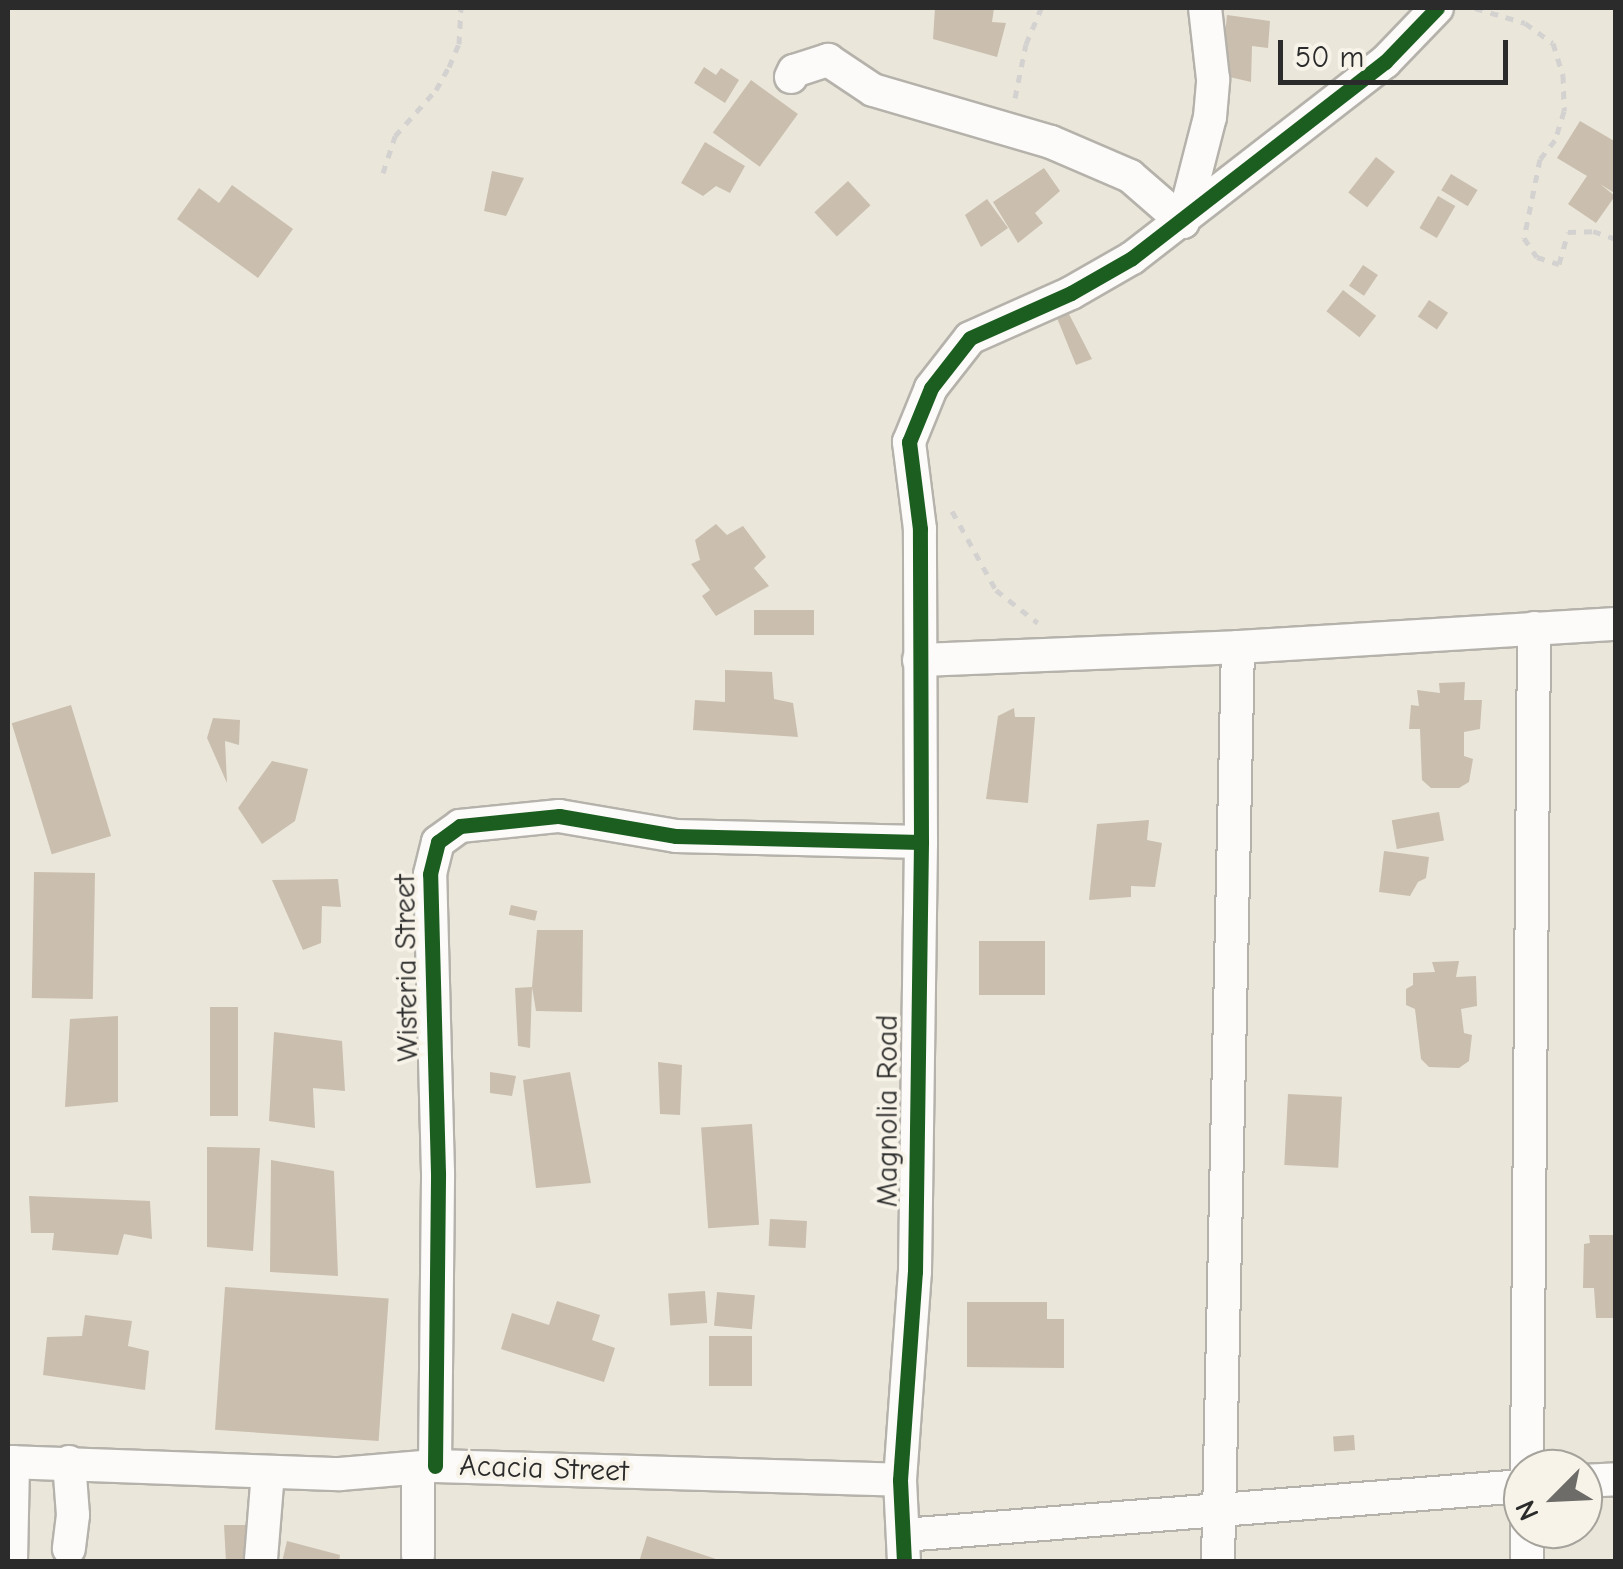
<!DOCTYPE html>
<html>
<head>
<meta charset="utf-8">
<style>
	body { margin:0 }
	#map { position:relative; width:1623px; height:1569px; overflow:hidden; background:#eae6da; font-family:"Comic Neue",sans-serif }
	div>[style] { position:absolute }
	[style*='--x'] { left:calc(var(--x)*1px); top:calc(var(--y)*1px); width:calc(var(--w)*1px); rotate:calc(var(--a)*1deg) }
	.building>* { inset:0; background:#cabeae; transform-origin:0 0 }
	.path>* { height:5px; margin-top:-2.5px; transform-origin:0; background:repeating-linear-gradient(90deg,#d4d2d0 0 8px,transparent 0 16px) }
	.roads { filter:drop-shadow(2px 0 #b5b2ab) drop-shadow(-2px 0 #b5b2ab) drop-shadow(0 2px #b5b2ab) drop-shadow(0 -2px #b5b2ab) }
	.minor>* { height:32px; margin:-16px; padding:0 16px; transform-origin:16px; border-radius:16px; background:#fcfbf9 }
	.cycleway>* { height:15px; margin:-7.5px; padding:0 7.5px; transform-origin:7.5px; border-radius:7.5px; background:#1b5e20 }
	span { translate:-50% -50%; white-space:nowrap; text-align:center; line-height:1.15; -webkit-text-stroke:8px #f7f3e8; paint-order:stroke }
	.street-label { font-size:30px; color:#2b2b2b }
	.frame { position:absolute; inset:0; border:10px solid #2b2b2b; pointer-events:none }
	.north { position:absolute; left:1503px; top:1449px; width:100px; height:100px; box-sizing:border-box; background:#f7f3e8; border:2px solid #a5a39c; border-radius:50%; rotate:246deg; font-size:28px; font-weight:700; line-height:40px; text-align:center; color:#2b2b2b }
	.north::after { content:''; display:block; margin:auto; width:35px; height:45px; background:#6e6c68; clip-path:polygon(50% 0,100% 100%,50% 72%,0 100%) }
	.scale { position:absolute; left:1278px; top:40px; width:230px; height:45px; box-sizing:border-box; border:5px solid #2b2b2b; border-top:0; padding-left:12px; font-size:30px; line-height:35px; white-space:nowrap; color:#2b2b2b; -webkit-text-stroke:8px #f7f3e8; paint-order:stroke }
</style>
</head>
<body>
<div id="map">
	<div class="building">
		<i style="clip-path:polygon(935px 8px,994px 8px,992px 22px,1006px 23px,997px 57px,933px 39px)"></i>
		<i style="clip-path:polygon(1227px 15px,1270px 21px,1268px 48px,1252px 46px,1251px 82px,1221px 75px)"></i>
		<i style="clip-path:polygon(704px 67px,716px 75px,721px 68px,739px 80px,725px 103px,694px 83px)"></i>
		<i style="left:751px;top:80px;width:58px;height:65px;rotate:36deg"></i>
		<i style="clip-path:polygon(1580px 121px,1616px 142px,1616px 194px,1600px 184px,1615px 196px,1596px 223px,1568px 204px,1587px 176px,1557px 158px)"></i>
		<i style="clip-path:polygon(705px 142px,745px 166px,730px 193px,716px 186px,703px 196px,681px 183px)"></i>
		<i style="left:1376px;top:157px;width:24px;height:45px;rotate:38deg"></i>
		<i style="clip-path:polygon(1044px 168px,1060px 191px,1035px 213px,1043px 223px,1018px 243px,993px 202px)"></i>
		<i style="clip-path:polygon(492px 171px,524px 178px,506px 216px,484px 211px)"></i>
		<i style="left:1451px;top:174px;width:31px;height:19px;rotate:31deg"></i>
		<i style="left:848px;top:181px;width:33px;height:46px;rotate:47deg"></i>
		<i style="clip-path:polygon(232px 185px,293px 229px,258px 278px,177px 219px,199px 188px,219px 203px)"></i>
		<i style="left:1438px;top:196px;width:20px;height:37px;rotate:30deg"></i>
		<i style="clip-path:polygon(987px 199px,1008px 228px,981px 247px,965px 215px)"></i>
		<i style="left:1363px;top:265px;width:18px;height:25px;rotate:34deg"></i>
		<i style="left:1343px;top:290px;width:42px;height:27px;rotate:38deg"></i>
		<i style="left:1429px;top:300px;width:23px;height:20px;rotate:34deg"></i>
		<i style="clip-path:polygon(1069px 314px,1092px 359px,1076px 365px,1057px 318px)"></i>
		<i style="clip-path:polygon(716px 524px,727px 535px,743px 526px,766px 557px,754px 568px,769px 586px,716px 616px,702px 596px,710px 590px,691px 564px,700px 560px,695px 540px)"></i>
		<i style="left:754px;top:610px;width:60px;height:25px"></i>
		<i style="clip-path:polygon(725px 670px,772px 672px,774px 699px,793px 703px,798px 737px,693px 730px,695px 700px,725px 702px)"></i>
		<i style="clip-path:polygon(1465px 682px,1464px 700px,1482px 700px,1480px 729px,1464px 732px,1464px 756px,1473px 759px,1469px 782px,1459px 788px,1431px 788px,1422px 780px,1420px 729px,1409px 729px,1411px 705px,1419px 706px,1417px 690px,1440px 693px,1439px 683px)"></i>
		<i style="left:71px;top:705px;width:137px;height:62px;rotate:73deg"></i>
		<i style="clip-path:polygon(1014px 708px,1015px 717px,1035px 717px,1028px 803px,986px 799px,998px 716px)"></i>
		<i style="clip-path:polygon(213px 718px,240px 720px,239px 745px,225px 741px,227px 783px,207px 738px)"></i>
		<i style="clip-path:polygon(272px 761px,308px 769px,295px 821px,262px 844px,238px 808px)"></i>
		<i style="left:1439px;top:812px;width:29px;height:48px;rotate:80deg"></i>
		<i style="clip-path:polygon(1149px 820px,1147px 840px,1162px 843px,1155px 887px,1131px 886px,1131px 897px,1089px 900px,1097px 824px)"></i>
		<i style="clip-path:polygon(1384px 851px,1429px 857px,1426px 878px,1418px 882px,1410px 896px,1379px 892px)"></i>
		<i style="left:95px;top:873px;width:126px;height:61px;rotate:91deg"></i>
		<i style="clip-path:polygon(338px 879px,341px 907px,322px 906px,321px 943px,303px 950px,272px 880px)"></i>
		<i style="left:511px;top:905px;width:27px;height:10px;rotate:13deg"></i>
		<i style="clip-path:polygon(537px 930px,583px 930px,582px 1012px,536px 1011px,532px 987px)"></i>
		<i style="left:979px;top:941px;width:66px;height:54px"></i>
		<i style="clip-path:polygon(1459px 961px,1456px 977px,1476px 976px,1477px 1006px,1461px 1009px,1464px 1033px,1472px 1035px,1469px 1061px,1459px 1068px,1429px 1067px,1421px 1059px,1415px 1009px,1406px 1005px,1406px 989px,1413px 985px,1413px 973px,1435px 972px,1432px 962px)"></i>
		<i style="clip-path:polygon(532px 987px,530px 1048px,518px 1046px,515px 988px)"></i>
		<i style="left:210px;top:1007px;width:28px;height:109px"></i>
		<i style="clip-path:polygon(118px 1016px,118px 1102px,65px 1107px,70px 1019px)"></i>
		<i style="clip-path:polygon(274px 1032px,342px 1041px,345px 1091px,313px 1088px,315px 1128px,269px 1121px)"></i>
		<i style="clip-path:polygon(658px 1062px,682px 1065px,680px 1115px,660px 1114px)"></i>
		<i style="clip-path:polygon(490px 1072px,516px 1076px,512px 1096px,490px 1093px)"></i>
		<i style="clip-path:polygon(570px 1072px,591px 1183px,536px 1188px,523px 1080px)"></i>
		<i style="left:1288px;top:1094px;width:54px;height:71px;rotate:3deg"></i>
		<i style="left:752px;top:1124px;width:101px;height:51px;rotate:86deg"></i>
		<i style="clip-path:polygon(207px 1147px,260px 1148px,253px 1251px,207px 1247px)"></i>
		<i style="clip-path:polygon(271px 1160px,334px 1171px,338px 1276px,270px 1272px)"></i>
		<i style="clip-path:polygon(29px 1196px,150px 1201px,152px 1239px,124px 1234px,118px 1255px,52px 1250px,54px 1233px,31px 1233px)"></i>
		<i style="left:770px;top:1219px;width:37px;height:27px;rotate:3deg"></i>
		<i style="clip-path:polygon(1589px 1235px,1616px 1235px,1616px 1318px,1596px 1318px,1594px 1288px,1583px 1288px,1584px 1244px,1590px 1243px)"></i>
		<i style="left:225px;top:1287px;width:164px;height:143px;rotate:4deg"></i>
		<i style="left:705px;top:1291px;width:32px;height:37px;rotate:86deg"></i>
		<i style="left:717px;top:1292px;width:38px;height:34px;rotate:5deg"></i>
		<i style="clip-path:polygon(557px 1301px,600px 1315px,592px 1340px,615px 1348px,604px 1382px,501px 1349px,512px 1313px,549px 1325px)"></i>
		<i style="clip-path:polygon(967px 1302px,1047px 1302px,1047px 1319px,1064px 1319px,1064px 1368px,967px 1367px)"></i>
		<i style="clip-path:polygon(85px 1315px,132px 1321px,128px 1346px,149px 1351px,145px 1390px,43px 1375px,47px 1337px,82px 1336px)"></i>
		<i style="left:709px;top:1336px;width:43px;height:50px"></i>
		<i style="left:1354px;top:1435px;width:15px;height:21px;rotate:86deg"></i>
		<i style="clip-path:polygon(224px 1525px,250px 1525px,248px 1562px,226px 1562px)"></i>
		<i style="clip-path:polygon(647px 1536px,722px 1561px,722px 1562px,639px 1562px)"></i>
		<i style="clip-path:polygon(287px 1541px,340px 1555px,339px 1562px,282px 1562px)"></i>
	</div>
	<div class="path">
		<i style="--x:1475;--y:8;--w:52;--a:16.7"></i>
		<i style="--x:1525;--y:23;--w:34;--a:36"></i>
		<i style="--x:1553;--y:43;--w:34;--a:73"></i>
		<i style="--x:1563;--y:75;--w:36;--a:88"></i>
		<i style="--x:1564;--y:111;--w:30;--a:107"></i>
		<i style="--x:1555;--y:140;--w:24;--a:128"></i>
		<i style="--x:1540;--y:159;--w:81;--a:101.4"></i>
		<i style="--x:1524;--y:238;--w:23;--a:56"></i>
		<i style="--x:1537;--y:257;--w:23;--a:18"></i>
		<i style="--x:1559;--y:264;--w:33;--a:-74"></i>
		<i style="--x:1568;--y:232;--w:25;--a:-2"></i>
		<i style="--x:1593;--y:231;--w:24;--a:19"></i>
		<i style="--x:1015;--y:98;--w:55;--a:-78.5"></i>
		<i style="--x:1026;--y:44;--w:39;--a:-67"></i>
		<i style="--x:383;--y:173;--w:39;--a:-72"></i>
		<i style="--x:395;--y:136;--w:62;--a:-48.3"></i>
		<i style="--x:436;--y:90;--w:26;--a:-61"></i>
		<i style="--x:449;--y:67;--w:25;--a:-67"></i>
		<i style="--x:459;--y:44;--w:36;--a:-87"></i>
		<i style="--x:952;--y:511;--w:90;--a:60.9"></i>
		<i style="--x:996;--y:590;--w:53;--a:38.2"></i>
	</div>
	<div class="roads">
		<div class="minor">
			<i style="--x:791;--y:77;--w:7;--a:-63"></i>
			<i style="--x:794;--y:71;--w:36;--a:-18"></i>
			<i style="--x:828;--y:60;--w:54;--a:33.7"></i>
			<i style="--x:873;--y:90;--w:185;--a:16.3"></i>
			<i style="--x:1051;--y:142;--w:86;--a:23.3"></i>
			<i style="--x:1130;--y:176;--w:70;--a:41"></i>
			<i style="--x:1183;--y:222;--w:108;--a:-75.6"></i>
			<i style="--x:1210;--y:117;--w:38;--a:-85"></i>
			<i style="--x:1213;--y:79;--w:71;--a:-96.4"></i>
			<i style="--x:919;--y:660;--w:319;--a:-2.3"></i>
			<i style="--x:1238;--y:647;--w:379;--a:-3.5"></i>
			<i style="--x:8;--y:1462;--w:332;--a:2.1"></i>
			<i style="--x:340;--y:1474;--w:95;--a:-4.8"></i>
			<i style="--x:435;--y:1466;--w:465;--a:1.7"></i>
			<i style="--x:69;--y:1462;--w:53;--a:85.7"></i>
			<i style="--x:73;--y:1515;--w:34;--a:97"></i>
			<i style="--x:435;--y:1466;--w:293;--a:-89.4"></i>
			<i style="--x:438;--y:1173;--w:299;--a:-91.5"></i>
			<i style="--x:430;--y:874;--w:33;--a:-76"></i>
			<i style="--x:438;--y:842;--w:27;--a:-36"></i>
			<i style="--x:460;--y:826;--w:100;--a:-5.8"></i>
			<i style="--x:559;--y:816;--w:119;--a:9.7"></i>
			<i style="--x:676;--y:836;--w:245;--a:1.4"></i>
			<i style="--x:1527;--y:1469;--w:841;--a:-89.52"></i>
			<i style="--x:1583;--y:1481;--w:33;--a:-3"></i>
			<i style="--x:904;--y:1535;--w:621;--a:-4.53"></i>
			<i style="--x:418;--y:1555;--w:85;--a:-90"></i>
			<i style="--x:261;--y:1559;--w:87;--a:-85.4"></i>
			<i style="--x:11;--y:1561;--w:99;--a:-88.8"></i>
			<i style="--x:904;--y:1562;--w:82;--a:-92.8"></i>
			<i style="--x:900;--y:1480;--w:209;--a:-85.9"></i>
			<i style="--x:915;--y:1272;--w:430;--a:-89.2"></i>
			<i style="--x:921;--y:842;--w:313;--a:-90.2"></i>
			<i style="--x:920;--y:529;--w:88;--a:-97.2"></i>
			<i style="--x:909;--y:442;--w:58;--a:-67.8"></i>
			<i style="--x:931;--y:388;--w:63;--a:-52"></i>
			<i style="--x:970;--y:338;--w:111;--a:-24"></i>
			<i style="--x:1071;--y:293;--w:70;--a:-29.8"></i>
			<i style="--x:1132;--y:258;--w:320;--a:-37.8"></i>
			<i style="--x:1385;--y:62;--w:75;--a:-46.1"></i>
			<i style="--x:1218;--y:1562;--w:915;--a:-88.75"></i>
			<i style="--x:1527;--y:1562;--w:33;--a:-90"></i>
		</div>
	</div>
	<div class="cycleway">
		<i style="--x:435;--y:1466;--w:293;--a:-89.4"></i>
		<i style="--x:438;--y:1173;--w:299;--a:-91.5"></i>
		<i style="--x:430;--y:874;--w:33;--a:-76"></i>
		<i style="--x:438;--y:842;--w:27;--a:-36"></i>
		<i style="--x:460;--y:826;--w:100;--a:-5.8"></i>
		<i style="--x:559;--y:816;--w:119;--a:9.7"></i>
		<i style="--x:676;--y:836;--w:245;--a:1.4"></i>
		<i style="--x:904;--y:1562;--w:82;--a:-92.8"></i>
		<i style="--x:900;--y:1480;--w:209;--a:-85.9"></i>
		<i style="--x:915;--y:1272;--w:430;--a:-89.2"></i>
		<i style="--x:921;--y:842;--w:313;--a:-90.2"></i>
		<i style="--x:920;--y:529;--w:88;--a:-97.2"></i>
		<i style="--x:909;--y:442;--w:58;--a:-67.8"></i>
		<i style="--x:931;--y:388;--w:63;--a:-52"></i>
		<i style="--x:970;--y:338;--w:111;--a:-24"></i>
		<i style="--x:1071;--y:293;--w:70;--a:-29.8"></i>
		<i style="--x:1132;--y:258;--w:320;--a:-37.8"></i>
		<i style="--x:1385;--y:62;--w:75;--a:-46.1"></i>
	</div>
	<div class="street-label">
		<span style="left:407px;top:968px;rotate:-91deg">Wisteria Street</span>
		<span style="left:888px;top:1111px;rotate:-90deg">Magnolia Road</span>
		<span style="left:544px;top:1469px;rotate:2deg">Acacia Street</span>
	</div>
	<div class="frame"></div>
	<div class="north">N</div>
	<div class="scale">50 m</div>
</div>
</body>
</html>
